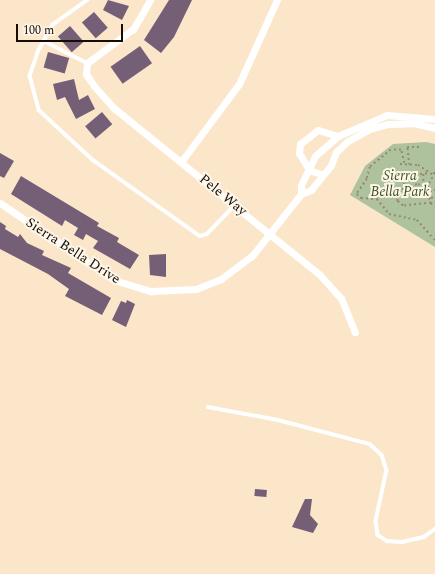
<!DOCTYPE html>
<html>
<head>
<meta charset="utf-8">
<style>
	body { margin:0 }
	#map { position:relative; width:435px; height:574px; overflow:hidden; background:#fbe6ca; font-family:Spectral,serif }
	div>[style] { position:absolute }
	[style*='--x'] { left:calc(var(--x)*1px); top:calc(var(--y)*1px); width:calc(var(--w)*1px); rotate:calc(var(--a)*1deg) }
	.green>* { inset:0; background:#adc29d }
	.building>* { inset:0; background:#755f76; transform-origin:0 0 }
	.path>* { height:1.5px; margin-top:-0.75px; transform-origin:0; background:repeating-linear-gradient(90deg,#988975 0 2px,transparent 0 5px) }
	.lane>* { height:3.5px; margin:-1.75px; padding:0 1.75px; transform-origin:1.75px; border-radius:1.75px; background:#fff }
	.street>* { height:7px; margin:-3.5px; padding:0 3.5px; transform-origin:3.5px; border-radius:3.5px; background:#fff }
	span { translate:-50% -50%; white-space:nowrap; text-align:center; line-height:1.15; -webkit-text-stroke:4px #fef6ea; paint-order:stroke }
	.park-label { font-size:14px; color:#39541c; font-style:italic }
	.street-label { font-size:14px; color:#140d04 }
	.scale { position:absolute; left:16px; top:24px; width:107px; height:18px; box-sizing:border-box; border:2px solid #140d04; border-top:0; padding-left:5px; font-size:12px; line-height:14px; white-space:nowrap; color:#140d04; -webkit-text-stroke:3px #fef6ea; paint-order:stroke }
</style>
</head>
<body>
<div id="map">
	<div class="green">
		<i style="clip-path:polygon(426px 142px,435px 144px,435px 247px,350px 195px,365px 166px,393px 144px)"></i>
	</div>
	<div class="building">
		<i style="clip-path:polygon(108px 0,129px 6px,122px 20px,103px 10px)"></i>
		<i style="clip-path:polygon(169px 0,192px 0,174px 37px,161px 53px,144px 40px)"></i>
		<i style="left:94px;top:12px;width:21px;height:16px;rotate:49deg"></i>
		<i style="left:70px;top:26px;width:21px;height:16px;rotate:49deg"></i>
		<i style="left:140px;top:46px;width:21px;height:36px;rotate:55deg"></i>
		<i style="left:48px;top:52px;width:22px;height:16px;rotate:16deg"></i>
		<i style="clip-path:polygon(74px 79px,79px 100px,88px 95px,95px 109px,76px 119px,65px 97px,57px 100px,53px 84px)"></i>
		<i style="left:102px;top:112px;width:16px;height:22px;rotate:50deg"></i>
		<i style="clip-path:polygon(0 153px,14px 161px,4px 178px,0 176px)"></i>
		<i style="clip-path:polygon(21px 176px,99px 223px,97px 226px,119px 238px,117px 242px,139px 255px,130px 269px,93px 248px,98px 241px,86px 234px,83px 240px,74px 235px,78px 228px,65px 220px,62px 226px,11px 194px)"></i>
		<i style="clip-path:polygon(0 222px,6px 226px,5px 229px,18px 237px,20px 234px,27px 243px,44px 251px,42px 255px,71px 268px,68px 273px,111px 298px,102px 315px,65px 296px,69px 289px,48px 274px,0 249px)"></i>
		<i style="clip-path:polygon(166px 254px,166px 277px,150px 275px,149px 255px)"></i>
		<i style="clip-path:polygon(127px 300px,135px 304px,126px 327px,112px 320px,121px 301px,126px 303px)"></i>
		<i style="left:255px;top:489px;width:12px;height:7px;rotate:5deg"></i>
		<i style="clip-path:polygon(305px 499px,312px 499px,310px 515px,318px 524px,313px 533px,292px 527px)"></i>
	</div>
	<div class="path">
		<i style="--x:404;--y:163;--w:13;--a:-103"></i>
		<i style="--x:401;--y:150;--w:10;--a:180"></i>
		<i style="--x:391;--y:150;--w:27;--a:141"></i>
		<i style="--x:370;--y:167;--w:12;--a:104"></i>
		<i style="--x:367;--y:179;--w:18;--a:124"></i>
		<i style="--x:357;--y:194;--w:6;--a:45"></i>
		<i style="--x:361;--y:198;--w:16;--a:4"></i>
		<i style="--x:377;--y:199;--w:19;--a:51"></i>
		<i style="--x:389;--y:214;--w:29;--a:12"></i>
		<i style="--x:417;--y:220;--w:27;--a:48"></i>
		<i style="--x:400;--y:164;--w:18;--a:3"></i>
		<i style="--x:418;--y:165;--w:20;--a:33"></i>
		<i style="--x:409;--y:165;--w:18;--a:-96"></i>
		<i style="--x:407;--y:147;--w:14;--a:0"></i>
		<i style="--x:420;--y:174;--w:10;--a:-6"></i>
		<i style="--x:397;--y:176;--w:15;--a:48"></i>
		<i style="--x:423;--y:186;--w:12;--a:-90"></i>
		<i style="--x:427;--y:188;--w:16;--a:75"></i>
		<i style="--x:431;--y:203;--w:28;--a:174"></i>
		<i style="--x:403;--y:206;--w:8;--a:-140"></i>
		<i style="--x:397;--y:201;--w:8;--a:-83"></i>
		<i style="--x:398;--y:193;--w:9;--a:-41"></i>
		<i style="--x:405;--y:187;--w:13;--a:-13"></i>
		<i style="--x:418;--y:184;--w:10;--a:24"></i>
		<i style="--x:427;--y:188;--w:19;--a:-65"></i>
		<i style="--x:430;--y:193;--w:6;--a:-31"></i>
		<i style="--x:431;--y:198;--w:4;--a:-14"></i>
		<i style="--x:431;--y:203;--w:5;--a:53"></i>
	</div>
	<div class="lane">
		<i style="--x:88;--y:0;--w:43;--a:144.5"></i>
		<i style="--x:53;--y:25;--w:29;--a:119"></i>
		<i style="--x:39;--y:50;--w:28;--a:109"></i>
		<i style="--x:30;--y:76;--w:35;--a:75"></i>
		<i style="--x:39;--y:110;--w:74;--a:42.8"></i>
		<i style="--x:93;--y:160;--w:131;--a:35.4"></i>
		<i style="--x:200;--y:236;--w:7;--a:-16"></i>
		<i style="--x:207;--y:234;--w:39;--a:-46"></i>
		<i style="--x:44;--y:41;--w:48;--a:27.1"></i>
		<i style="--x:208;--y:407;--w:71;--a:10.5"></i>
		<i style="--x:278;--y:420;--w:95;--a:14.6"></i>
		<i style="--x:370;--y:444;--w:16;--a:43"></i>
		<i style="--x:382;--y:455;--w:16;--a:72"></i>
		<i style="--x:387;--y:470;--w:52;--a:102.2"></i>
		<i style="--x:376;--y:521;--w:14;--a:82"></i>
		<i style="--x:378;--y:535;--w:11;--a:34"></i>
		<i style="--x:387;--y:541;--w:15;--a:4"></i>
		<i style="--x:402;--y:542;--w:23;--a:-13"></i>
		<i style="--x:424;--y:537;--w:14;--a:-36"></i>
	</div>
	<div class="street">
		<i style="--x:150;--y:0;--w:34;--a:120"></i>
		<i style="--x:133;--y:29;--w:57;--a:143.5"></i>
		<i style="--x:87;--y:63;--w:11;--a:95"></i>
		<i style="--x:86;--y:74;--w:14;--a:56"></i>
		<i style="--x:94;--y:86;--w:31;--a:48"></i>
		<i style="--x:115;--y:109;--w:264;--a:39"></i>
		<i style="--x:320;--y:275;--w:31;--a:48"></i>
		<i style="--x:341;--y:298;--w:37;--a:68"></i>
		<i style="--x:181;--y:162;--w:97;--a:-53.4"></i>
		<i style="--x:239;--y:84;--w:92;--a:-65.7"></i>
		<i style="--x:321;--y:174;--w:13;--a:-162"></i>
		<i style="--x:309;--y:170;--w:20;--a:-120"></i>
		<i style="--x:299;--y:153;--w:9;--a:-84"></i>
		<i style="--x:300;--y:144;--w:23;--a:-38"></i>
		<i style="--x:318;--y:130;--w:21;--a:17"></i>
		<i style="--x:301;--y:194;--w:9;--a:-90"></i>
		<i style="--x:301;--y:185;--w:32;--a:-64"></i>
		<i style="--x:315;--y:156;--w:30;--a:-41"></i>
		<i style="--x:338;--y:136;--w:53;--a:-23.2"></i>
		<i style="--x:387;--y:115;--w:48;--a:4.8"></i>
		<i style="--x:0;--y:203;--w:138;--a:34"></i>
		<i style="--x:114;--y:280;--w:39;--a:17"></i>
		<i style="--x:151;--y:291;--w:45;--a:-2.5"></i>
		<i style="--x:196;--y:289;--w:27;--a:-22"></i>
		<i style="--x:221;--y:279;--w:39;--a:-37"></i>
		<i style="--x:252;--y:256;--w:79;--a:-51.7"></i>
		<i style="--x:301;--y:194;--w:11;--a:-22"></i>
		<i style="--x:311;--y:190;--w:32;--a:-51"></i>
		<i style="--x:331;--y:165;--w:14;--a:-69"></i>
		<i style="--x:336;--y:152;--w:16;--a:-43"></i>
		<i style="--x:348;--y:141;--w:25;--a:-29"></i>
		<i style="--x:370;--y:129;--w:19;--a:-16"></i>
		<i style="--x:388;--y:124;--w:25;--a:-2"></i>
		<i style="--x:413;--y:123;--w:23;--a:13"></i>
	</div>
	<div class="park-label">
		<span style="left:400px;top:184px">Sierra<br>Bella Park</span>
	</div>
	<div class="street-label">
		<span style="left:223px;top:195px;rotate:39deg">Pele Way</span>
		<span style="left:73px;top:251px;rotate:33deg">Sierra Bella Drive</span>
	</div>
	<div class="scale">100 m</div>
</div>
</body>
</html>
